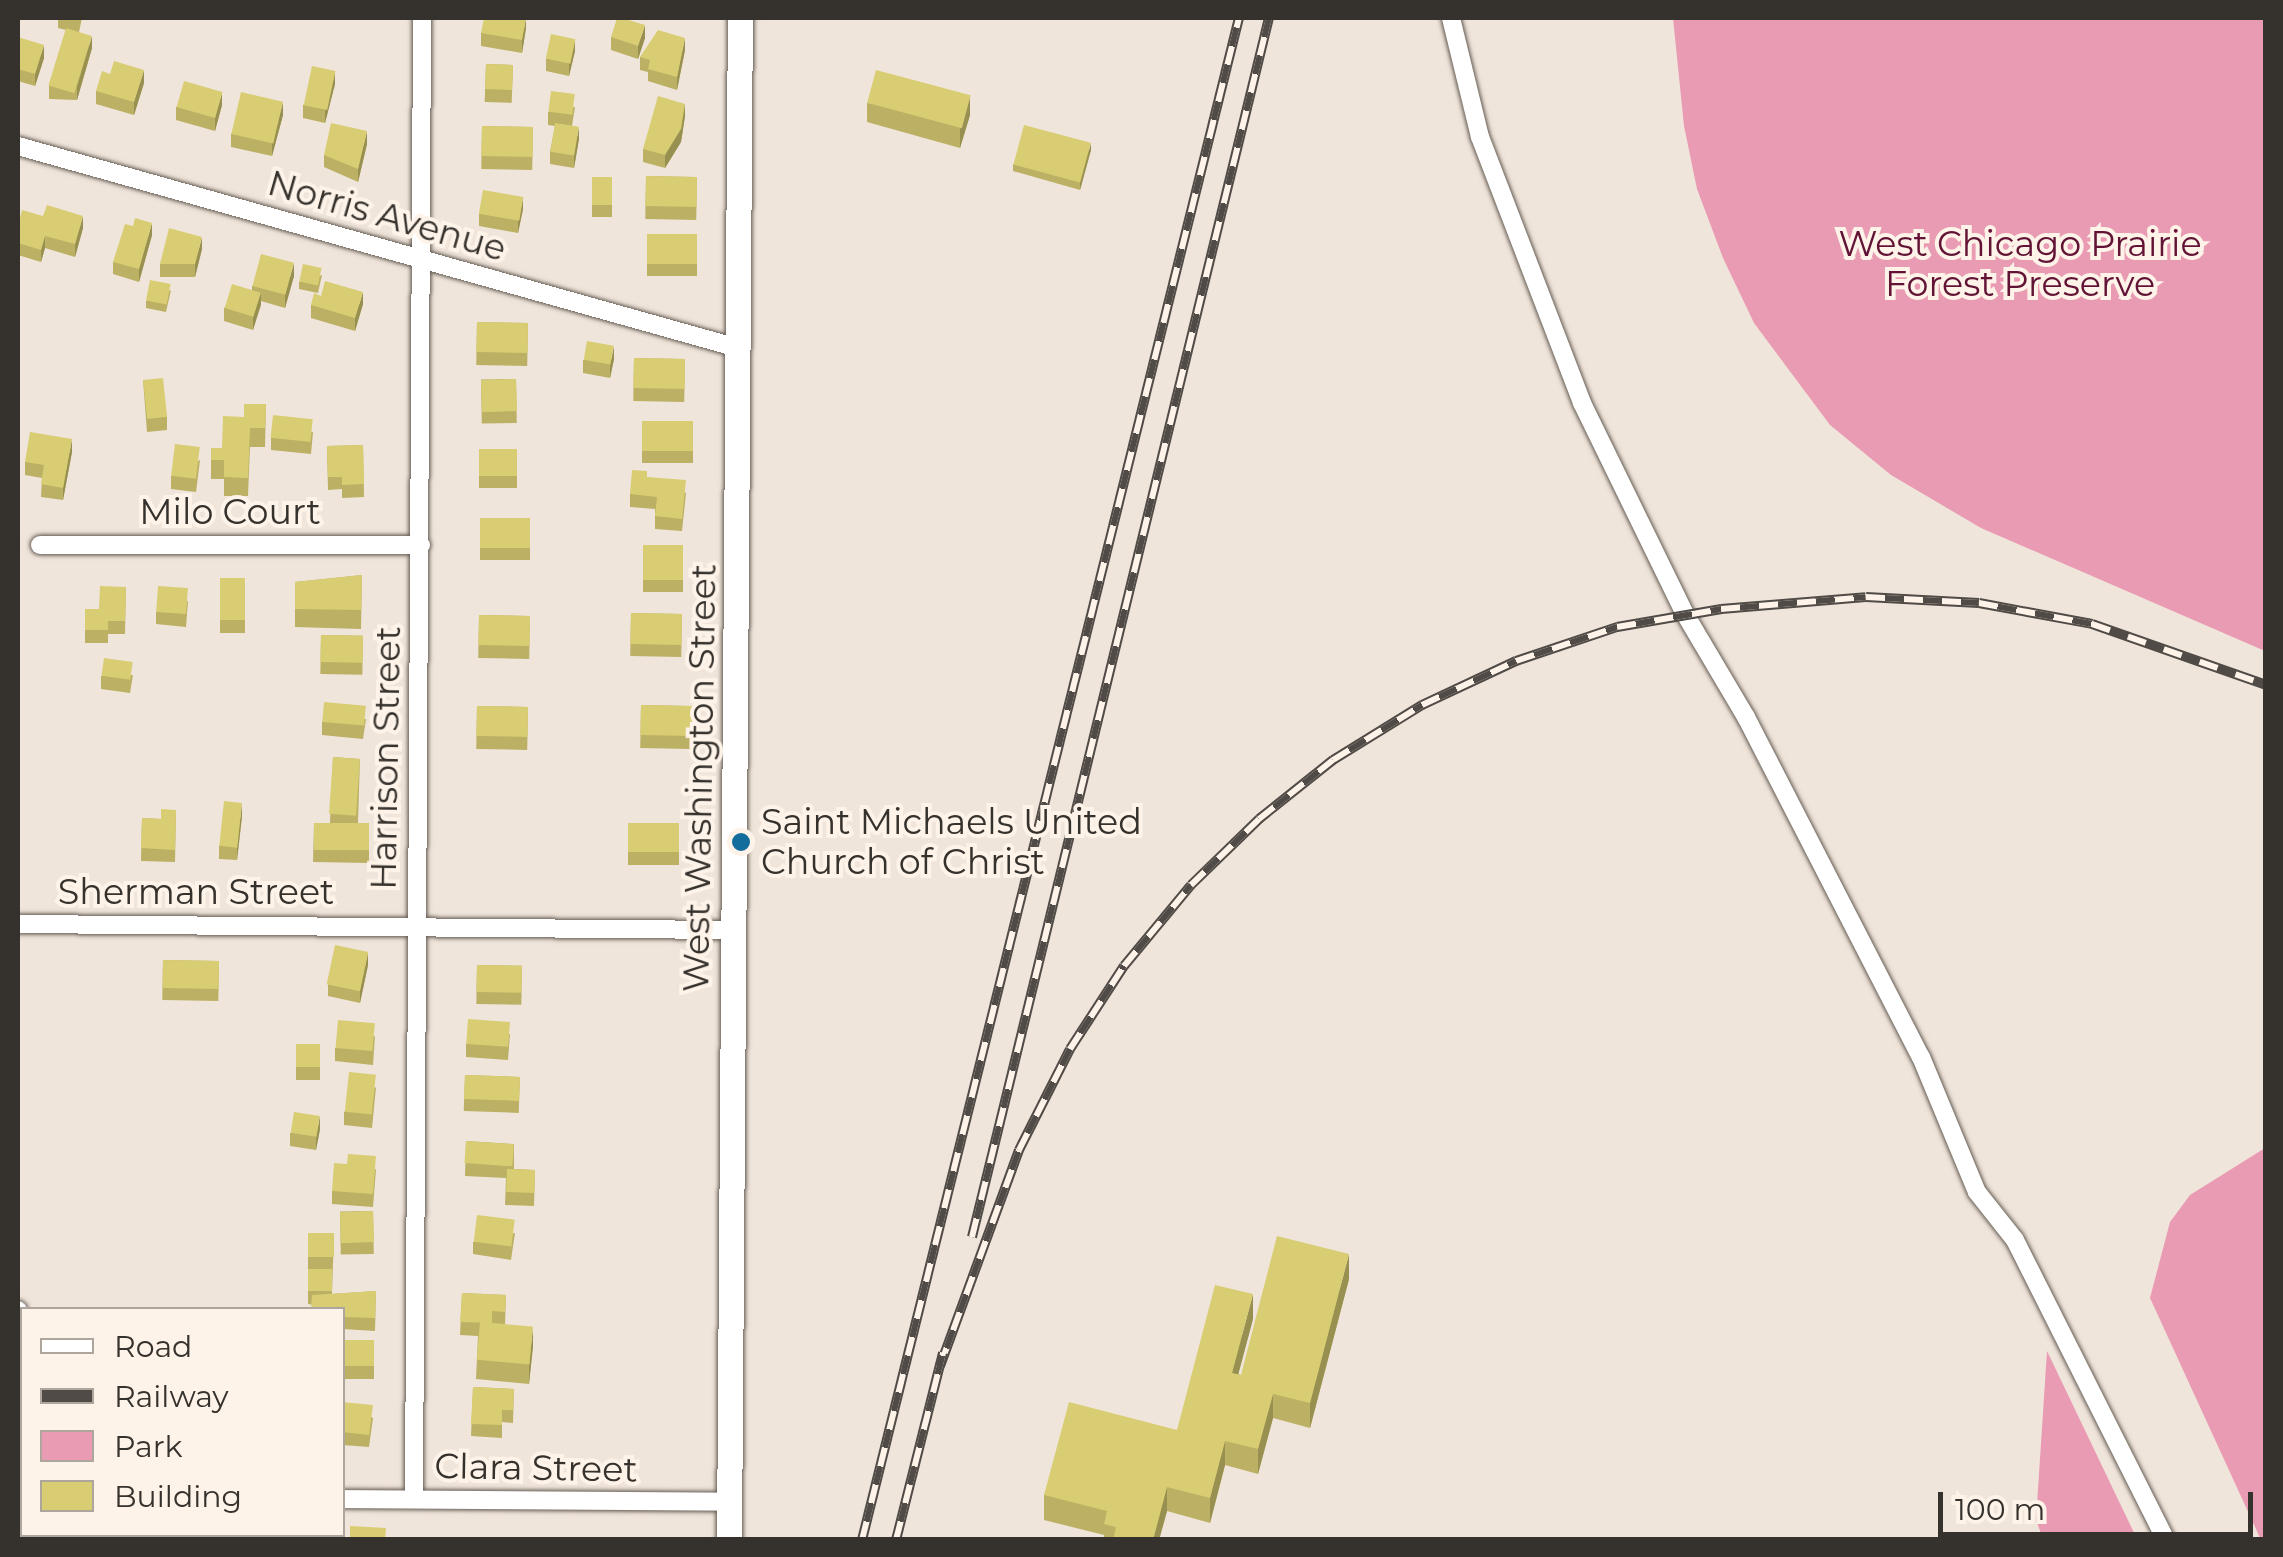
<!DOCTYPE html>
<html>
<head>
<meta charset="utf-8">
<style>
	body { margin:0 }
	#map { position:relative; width:2283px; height:1557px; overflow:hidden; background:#f0e5db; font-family:Montserrat,sans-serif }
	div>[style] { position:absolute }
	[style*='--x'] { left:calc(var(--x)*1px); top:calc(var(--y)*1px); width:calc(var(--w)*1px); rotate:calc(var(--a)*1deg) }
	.green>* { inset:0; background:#e99bb3 }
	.roads { filter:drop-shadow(0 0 2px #655c53) drop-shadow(0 0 2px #655c53) }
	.street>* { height:18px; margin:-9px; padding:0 9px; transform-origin:9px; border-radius:9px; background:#fff }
	.secondary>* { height:25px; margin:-12.5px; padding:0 12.5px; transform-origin:12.5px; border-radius:12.5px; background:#fff }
	.rail>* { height:10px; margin-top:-5px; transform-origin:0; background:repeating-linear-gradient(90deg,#fef3e8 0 19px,#504b46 0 38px); box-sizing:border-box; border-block:2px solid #504b46 }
	.wall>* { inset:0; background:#bbb063; transform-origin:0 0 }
	.shaded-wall>* { inset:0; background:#989050 }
	.building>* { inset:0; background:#d9cd73; transform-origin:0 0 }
	.dots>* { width:28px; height:28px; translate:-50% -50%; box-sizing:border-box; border:5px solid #fef3e8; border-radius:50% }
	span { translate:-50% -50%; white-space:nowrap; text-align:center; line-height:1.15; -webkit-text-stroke:8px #fef3e8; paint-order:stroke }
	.street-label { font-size:35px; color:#35312d }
	.park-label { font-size:35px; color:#621335 }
	.poi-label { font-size:35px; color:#35312d }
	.left { translate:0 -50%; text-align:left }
	.frame { position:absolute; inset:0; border:20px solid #35312d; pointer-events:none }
	.legend { position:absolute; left:20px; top:1307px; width:325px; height:230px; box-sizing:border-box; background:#fef3e8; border:2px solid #aea59d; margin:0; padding:12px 18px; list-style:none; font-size:30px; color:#35312d }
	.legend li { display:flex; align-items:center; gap:20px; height:50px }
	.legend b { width:50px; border:2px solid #aea59d }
	.scale { position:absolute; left:1938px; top:1492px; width:315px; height:45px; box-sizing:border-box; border:5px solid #35312d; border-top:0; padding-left:12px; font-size:30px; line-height:35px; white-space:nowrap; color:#35312d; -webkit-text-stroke:8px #fef3e8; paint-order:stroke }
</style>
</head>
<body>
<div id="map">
	<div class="green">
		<div style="clip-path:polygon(1673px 18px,2265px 18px,2265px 651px,1981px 528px,1891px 475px,1830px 425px,1754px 323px,1723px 258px,1697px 189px,1684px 126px)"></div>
		<div style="clip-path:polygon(2265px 1148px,2266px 1539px,2261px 1540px,2150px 1298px,2170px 1222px,2190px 1195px)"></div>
		<div style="clip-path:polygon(2047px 1351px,2137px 1539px,2043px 1539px,2036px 1520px)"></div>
	</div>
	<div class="roads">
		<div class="street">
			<div style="--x:1451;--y:18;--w:122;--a:76.3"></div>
			<div style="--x:1480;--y:137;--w:285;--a:69"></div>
			<div style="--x:1582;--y:403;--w:235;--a:64"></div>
			<div style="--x:1685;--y:614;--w:120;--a:59.4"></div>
			<div style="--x:1746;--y:717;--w:382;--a:62.8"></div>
			<div style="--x:1921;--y:1057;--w:146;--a:67.5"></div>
			<div style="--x:1977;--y:1192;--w:61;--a:51.6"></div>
			<div style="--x:2015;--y:1240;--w:336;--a:63.3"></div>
			<div style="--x:18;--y:146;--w:748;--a:15.67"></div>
			<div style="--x:40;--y:545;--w:381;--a:0"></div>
			<div style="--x:18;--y:924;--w:715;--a:0.48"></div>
			<div style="--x:18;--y:1310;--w:16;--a:75"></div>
			<div style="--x:342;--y:1499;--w:387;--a:0.4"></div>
			<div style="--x:414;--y:1499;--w:1481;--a:-89.69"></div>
			<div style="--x:89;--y:1534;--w:6;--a:81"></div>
		</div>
		<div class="secondary">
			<div style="--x:729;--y:1540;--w:1522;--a:-89.59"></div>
		</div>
	</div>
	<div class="rail">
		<div style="--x:972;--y:1237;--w:1255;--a:-76.31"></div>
		<div style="--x:940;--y:1366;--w:230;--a:-69.9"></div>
		<div style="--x:1019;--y:1150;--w:113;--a:-63.2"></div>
		<div style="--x:1070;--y:1049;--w:99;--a:-57"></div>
		<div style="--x:1124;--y:966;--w:105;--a:-50.4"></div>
		<div style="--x:1191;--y:885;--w:95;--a:-44.1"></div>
		<div style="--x:1259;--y:819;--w:95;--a:-38.6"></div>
		<div style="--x:1333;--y:760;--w:105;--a:-31.7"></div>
		<div style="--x:1422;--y:705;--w:104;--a:-25.1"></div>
		<div style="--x:1516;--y:661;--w:107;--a:-18.6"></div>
		<div style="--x:1617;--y:627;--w:106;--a:-9.8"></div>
		<div style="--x:1721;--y:609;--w:145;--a:-4.7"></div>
		<div style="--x:1866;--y:597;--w:113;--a:3"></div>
		<div style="--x:1979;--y:603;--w:115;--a:10.5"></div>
		<div style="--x:2092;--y:624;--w:184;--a:19.3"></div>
		<div style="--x:862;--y:1540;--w:1568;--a:-76.09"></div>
		<div style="--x:896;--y:1540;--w:193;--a:-75.9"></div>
	</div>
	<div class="wall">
		<div style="clip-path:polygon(58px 18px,82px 18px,79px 32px,92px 48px,77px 100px,49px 99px,49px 86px,66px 30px,58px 28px)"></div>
		<div style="clip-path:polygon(526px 28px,522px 53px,481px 46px,481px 33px)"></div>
		<div style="clip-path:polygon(18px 37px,44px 58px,35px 86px,18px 81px)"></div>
		<div style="clip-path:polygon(611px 37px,645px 38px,638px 59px,611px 50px)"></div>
		<div style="clip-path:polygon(685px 50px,677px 90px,648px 81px,648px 72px,640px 70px,640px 57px)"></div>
		<div style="clip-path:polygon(575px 51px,569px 76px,546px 71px,546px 59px)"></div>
		<div style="left:486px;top:64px;width:27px;height:38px;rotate:2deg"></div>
		<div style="clip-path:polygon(144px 83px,134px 115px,96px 104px,96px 91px)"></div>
		<div style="clip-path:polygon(335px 84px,325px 123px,303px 118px,303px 105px)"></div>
		<div style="clip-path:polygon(867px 103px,970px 115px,960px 148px,867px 122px)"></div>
		<div style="clip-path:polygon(222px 105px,215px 131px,176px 120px,176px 107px)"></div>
		<div style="clip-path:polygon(575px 107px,572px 126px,579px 139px,574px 168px,550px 164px,550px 152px,555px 126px,548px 125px,548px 112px)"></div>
		<div style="clip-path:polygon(283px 115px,272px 156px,231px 147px,231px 134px)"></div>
		<div style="clip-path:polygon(685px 116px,681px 142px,665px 168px,643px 162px,643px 149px)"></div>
		<div style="left:482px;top:126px;width:51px;height:43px;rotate:1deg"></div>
		<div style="clip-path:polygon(367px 144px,358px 182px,324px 167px,324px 155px)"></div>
		<div style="clip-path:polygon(1091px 150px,1080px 190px,1013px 171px,1013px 164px)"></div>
		<div style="left:646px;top:176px;width:51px;height:43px;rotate:1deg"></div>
		<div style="left:592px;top:177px;width:20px;height:40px"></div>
		<div style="clip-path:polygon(523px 209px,518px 233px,479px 226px,479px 214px)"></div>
		<div style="clip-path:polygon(18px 226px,83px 228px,75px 257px,45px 248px,41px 262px,18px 255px)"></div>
		<div style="left:647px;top:234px;width:50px;height:42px"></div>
		<div style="clip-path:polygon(152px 235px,139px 282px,113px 274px,113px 262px)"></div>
		<div style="clip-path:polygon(202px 249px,195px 277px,160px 277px,160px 264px)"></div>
		<div style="clip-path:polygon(322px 275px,318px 293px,299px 289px,299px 282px)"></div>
		<div style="clip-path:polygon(294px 276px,285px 308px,261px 301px,253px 330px,224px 321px,224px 308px,252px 290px,252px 286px)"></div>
		<div style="clip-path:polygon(171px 290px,166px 312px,146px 308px,146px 301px)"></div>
		<div style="clip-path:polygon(363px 304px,355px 331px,311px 318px,311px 305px)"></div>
		<div style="left:477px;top:322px;width:51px;height:43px;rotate:1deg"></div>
		<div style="left:634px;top:358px;width:51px;height:43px;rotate:1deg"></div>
		<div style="clip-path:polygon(614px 359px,610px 378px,583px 373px,583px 360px)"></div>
		<div style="left:516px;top:379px;width:44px;height:35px;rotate:89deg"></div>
		<div style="clip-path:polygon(143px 380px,167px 417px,167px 430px,147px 432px)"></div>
		<div style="clip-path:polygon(266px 404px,265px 447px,250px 447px,248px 496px,224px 496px,224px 479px,211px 479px,211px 448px,222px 448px,244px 417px)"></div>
		<div style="left:642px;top:421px;width:51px;height:42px"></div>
		<div style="clip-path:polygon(313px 432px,311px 454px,271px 450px,271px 438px)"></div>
		<div style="clip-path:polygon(363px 445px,364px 497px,342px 498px,342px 489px,328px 490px,327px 446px)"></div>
		<div style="left:479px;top:449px;width:38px;height:39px"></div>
		<div style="clip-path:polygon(72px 452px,63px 500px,41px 497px,42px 478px,25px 475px,25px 462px)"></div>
		<div style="clip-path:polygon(200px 460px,196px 492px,171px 489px,171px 476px)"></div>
		<div style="clip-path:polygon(647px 477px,686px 493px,682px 531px,655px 529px,655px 509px,630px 507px,630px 494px)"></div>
		<div style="left:480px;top:518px;width:50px;height:42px"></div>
		<div style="left:643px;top:545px;width:40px;height:47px"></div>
		<div style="clip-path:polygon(362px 575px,361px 629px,295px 627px,295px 582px)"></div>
		<div style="left:220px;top:578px;width:25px;height:55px"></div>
		<div style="clip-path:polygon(126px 587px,125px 634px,108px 634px,108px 643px,85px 643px,85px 609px,99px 609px)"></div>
		<div style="clip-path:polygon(188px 601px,186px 627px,156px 624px,156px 612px)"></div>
		<div style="left:631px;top:613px;width:51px;height:43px;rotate:1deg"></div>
		<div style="left:479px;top:615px;width:51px;height:43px;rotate:1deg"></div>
		<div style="left:321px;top:635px;width:42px;height:39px;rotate:1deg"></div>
		<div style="clip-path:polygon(133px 675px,130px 693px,101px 689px,101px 676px)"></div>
		<div style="left:641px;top:705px;width:51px;height:43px;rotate:1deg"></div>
		<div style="left:477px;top:706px;width:51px;height:43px;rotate:1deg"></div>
		<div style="clip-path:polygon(366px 719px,363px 739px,322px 735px,322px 722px)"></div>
		<div style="clip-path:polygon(333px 757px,360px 759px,358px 823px,369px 823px,369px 863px,313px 862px,314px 823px,330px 823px)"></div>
		<div style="clip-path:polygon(176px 810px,175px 862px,141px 861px,142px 818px,161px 819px)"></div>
		<div style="clip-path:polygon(242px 816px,237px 860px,219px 859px,219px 846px)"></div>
		<div style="left:628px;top:823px;width:51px;height:42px"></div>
		<div style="left:163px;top:960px;width:56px;height:40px;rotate:1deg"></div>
		<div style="clip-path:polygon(368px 965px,360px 1003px,328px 996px,328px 984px)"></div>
		<div style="left:477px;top:965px;width:45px;height:39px;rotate:1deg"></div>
		<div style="clip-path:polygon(510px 1034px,508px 1060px,466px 1057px,466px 1044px)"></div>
		<div style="clip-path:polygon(375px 1036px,373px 1065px,335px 1061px,335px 1048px)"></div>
		<div style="left:296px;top:1044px;width:24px;height:36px"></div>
		<div style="left:465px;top:1075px;width:55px;height:36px;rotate:2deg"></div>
		<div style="clip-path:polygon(376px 1087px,372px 1128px,344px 1125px,344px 1112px)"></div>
		<div style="clip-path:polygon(320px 1129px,316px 1150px,290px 1146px,290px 1133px)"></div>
		<div style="clip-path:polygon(466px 1141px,514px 1144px,514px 1169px,535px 1170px,534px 1206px,505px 1205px,506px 1178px,465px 1176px)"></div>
		<div style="clip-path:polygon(376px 1169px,373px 1207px,332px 1204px,332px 1191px)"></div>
		<div style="left:373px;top:1211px;width:43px;height:33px;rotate:89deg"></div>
		<div style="clip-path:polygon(308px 1233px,334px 1233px,332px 1294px,376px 1291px,375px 1331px,342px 1329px,342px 1310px,308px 1304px)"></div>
		<div style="clip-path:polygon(515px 1233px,511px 1260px,473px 1254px,473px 1242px)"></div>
		<div style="clip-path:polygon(1349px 1279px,1310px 1428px,1273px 1418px,1258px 1474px,1225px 1465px,1210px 1523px,1167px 1511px,1159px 1540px,1104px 1540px,1104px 1535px,1044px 1520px,1044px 1495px,1177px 1430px,1253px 1319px,1238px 1374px,1241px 1375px)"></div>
		<div style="clip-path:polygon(462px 1293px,506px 1295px,505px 1325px,533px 1346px,529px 1384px,476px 1379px,478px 1336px,460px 1335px)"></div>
		<div style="left:374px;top:1340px;width:39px;height:32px;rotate:90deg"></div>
		<div style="clip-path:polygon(473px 1387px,514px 1389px,513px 1423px,502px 1422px,502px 1438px,471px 1436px)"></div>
		<div style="clip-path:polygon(342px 1402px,373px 1418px,369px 1447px,342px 1445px)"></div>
	</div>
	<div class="shaded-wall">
		<div style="clip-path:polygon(526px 18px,526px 28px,522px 53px,522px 40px)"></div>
		<div style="clip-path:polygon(645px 25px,645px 38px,638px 59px,638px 46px)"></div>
		<div style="clip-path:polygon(92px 36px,92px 48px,77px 100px,77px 87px)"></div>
		<div style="clip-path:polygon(685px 38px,685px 50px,677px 90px,677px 77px)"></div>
		<div style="clip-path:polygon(575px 39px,575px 51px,569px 76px,569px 64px)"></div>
		<div style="clip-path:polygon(44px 45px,44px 58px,35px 86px,35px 74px)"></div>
		<div style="clip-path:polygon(144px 70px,144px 83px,134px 115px,134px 102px)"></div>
		<div style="clip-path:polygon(335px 71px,335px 84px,325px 123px,325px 110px)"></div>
		<div style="clip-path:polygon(222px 92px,222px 105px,215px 131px,215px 119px)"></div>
		<div style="clip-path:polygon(970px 96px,970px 115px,960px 148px,960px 129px)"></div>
		<div style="clip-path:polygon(283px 102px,283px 115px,272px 156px,272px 144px)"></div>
		<div style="clip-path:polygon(685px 104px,685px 116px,681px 142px,665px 168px,665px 155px)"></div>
		<div style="clip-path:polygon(579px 127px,579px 139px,574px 168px,574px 155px)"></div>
		<div style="clip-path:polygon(367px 131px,367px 144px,358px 182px,358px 169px)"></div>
		<div style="clip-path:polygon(1091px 143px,1091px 150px,1080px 190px,1080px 183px)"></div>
		<div style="clip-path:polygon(523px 197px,523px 209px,518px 233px,518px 221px)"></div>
		<div style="clip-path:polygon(83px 216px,83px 228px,75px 257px,75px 244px)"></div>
		<div style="clip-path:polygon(152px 223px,152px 235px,139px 282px,139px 269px)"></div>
		<div style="clip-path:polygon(45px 236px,45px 248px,41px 262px,41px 250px)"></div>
		<div style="clip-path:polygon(202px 237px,202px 249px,195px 277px,195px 264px)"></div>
		<div style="clip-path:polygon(294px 263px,294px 276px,285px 308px,285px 295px)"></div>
		<div style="clip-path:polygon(363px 292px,363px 304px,355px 331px,355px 318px)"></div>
		<div style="clip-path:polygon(261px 293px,261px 305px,253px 330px,253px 317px)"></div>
		<div style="clip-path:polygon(614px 346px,614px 359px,610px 378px,610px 366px)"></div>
		<div style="clip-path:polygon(72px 439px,72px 452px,63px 500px,63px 488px)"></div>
		<div style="clip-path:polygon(242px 803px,242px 816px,237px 860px,237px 848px)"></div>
		<div style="clip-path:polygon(368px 952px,368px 965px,360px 1003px,360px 990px)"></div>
		<div style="clip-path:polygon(320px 1116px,320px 1129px,316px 1150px,316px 1138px)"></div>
		<div style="clip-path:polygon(1349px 1254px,1349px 1279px,1310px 1428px,1310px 1403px)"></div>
		<div style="clip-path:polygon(1253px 1294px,1253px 1319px,1232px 1398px,1232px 1373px)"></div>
		<div style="clip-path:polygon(533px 1327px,533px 1346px,529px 1384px,529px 1365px)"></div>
		<div style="clip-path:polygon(1273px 1394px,1273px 1418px,1258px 1474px,1258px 1449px)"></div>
		<div style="clip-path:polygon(1225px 1441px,1225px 1465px,1210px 1523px,1210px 1498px)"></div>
		<div style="clip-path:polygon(1167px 1487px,1167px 1511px,1159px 1540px,1153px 1540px)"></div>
	</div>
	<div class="building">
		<div style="clip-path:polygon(484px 18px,526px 18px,522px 40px,481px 33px)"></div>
		<div style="clip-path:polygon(617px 18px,622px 18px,645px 25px,638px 46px,611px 37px)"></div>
		<div style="left:66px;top:28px;width:27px;height:60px;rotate:17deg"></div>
		<div style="clip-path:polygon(658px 30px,685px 38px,677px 77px,648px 69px,650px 60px,640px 57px)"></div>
		<div style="left:551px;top:34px;width:25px;height:25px;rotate:12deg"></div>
		<div style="clip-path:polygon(18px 37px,44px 45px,35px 74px,18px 69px)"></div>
		<div style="clip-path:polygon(114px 61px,144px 70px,134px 102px,96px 91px,102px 71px,110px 74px)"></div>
		<div style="left:486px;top:64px;width:27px;height:25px;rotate:2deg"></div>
		<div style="left:312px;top:66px;width:24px;height:40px;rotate:12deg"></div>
		<div style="left:876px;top:70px;width:98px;height:34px;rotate:15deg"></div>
		<div style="left:184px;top:81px;width:40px;height:27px;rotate:16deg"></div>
		<div style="left:551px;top:91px;width:24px;height:21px;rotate:7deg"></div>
		<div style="left:241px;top:92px;width:43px;height:43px;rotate:13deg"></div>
		<div style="clip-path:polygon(658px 96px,685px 104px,681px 129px,665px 155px,643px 149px)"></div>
		<div style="clip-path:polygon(331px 123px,367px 131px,358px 169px,324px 155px)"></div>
		<div style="left:555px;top:123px;width:24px;height:29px;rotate:9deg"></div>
		<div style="left:1024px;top:125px;width:69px;height:41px;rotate:15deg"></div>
		<div style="left:482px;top:126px;width:51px;height:30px;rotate:1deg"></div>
		<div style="left:646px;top:176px;width:51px;height:30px;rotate:1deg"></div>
		<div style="left:592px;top:177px;width:20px;height:28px"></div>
		<div style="left:483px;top:190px;width:41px;height:24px;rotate:10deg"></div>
		<div style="clip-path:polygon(47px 205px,83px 216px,75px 244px,45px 236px,41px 250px,18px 243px,18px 226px,22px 210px,43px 216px)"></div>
		<div style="clip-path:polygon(135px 218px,152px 223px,139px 269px,113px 262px,125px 224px,133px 226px)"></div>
		<div style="clip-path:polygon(169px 228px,202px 237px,195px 264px,160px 264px)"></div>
		<div style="left:647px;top:234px;width:50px;height:30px"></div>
		<div style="left:261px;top:254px;width:34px;height:33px;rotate:15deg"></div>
		<div style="left:303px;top:264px;width:19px;height:18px;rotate:12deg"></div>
		<div style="left:150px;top:280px;width:21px;height:21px;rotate:11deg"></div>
		<div style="clip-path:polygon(325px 281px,363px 292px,355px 318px,311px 305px,314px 293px,321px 296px)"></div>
		<div style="left:232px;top:284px;width:30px;height:25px;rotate:17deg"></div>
		<div style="left:477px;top:322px;width:51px;height:30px;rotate:1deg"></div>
		<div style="left:587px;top:341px;width:27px;height:19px;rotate:10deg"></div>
		<div style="left:634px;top:358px;width:51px;height:30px;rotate:1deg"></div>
		<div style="left:163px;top:378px;width:39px;height:20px;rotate:84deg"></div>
		<div style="left:516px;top:379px;width:32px;height:35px;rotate:88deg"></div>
		<div style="clip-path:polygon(244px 404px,266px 404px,265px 428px,250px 428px,248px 478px,224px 477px,224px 460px,211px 460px,211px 448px,222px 448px,223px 416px,244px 417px)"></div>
		<div style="left:273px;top:415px;width:40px;height:23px;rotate:6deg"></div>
		<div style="left:642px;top:421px;width:51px;height:30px"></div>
		<div style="clip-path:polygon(30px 432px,72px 439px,63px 488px,41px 484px,44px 465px,25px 462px)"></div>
		<div style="left:175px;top:444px;width:25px;height:32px;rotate:7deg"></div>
		<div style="clip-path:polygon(363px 445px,364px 484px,342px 485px,342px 477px,328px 477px,327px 446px)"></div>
		<div style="left:479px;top:449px;width:38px;height:27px"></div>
		<div style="clip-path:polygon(632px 470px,647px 471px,647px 477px,686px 480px,682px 519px,655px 516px,657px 497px,630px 494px)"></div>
		<div style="left:480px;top:518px;width:50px;height:30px"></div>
		<div style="left:643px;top:545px;width:40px;height:35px"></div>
		<div style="clip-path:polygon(362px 575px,361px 610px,295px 609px,295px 582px)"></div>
		<div style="left:220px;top:578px;width:25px;height:42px"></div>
		<div style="clip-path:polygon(100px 586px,126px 587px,125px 621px,108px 621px,108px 630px,85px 630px,85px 609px,99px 609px)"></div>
		<div style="left:158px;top:586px;width:30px;height:26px;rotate:4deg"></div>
		<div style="left:631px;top:613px;width:51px;height:31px;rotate:1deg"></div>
		<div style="left:479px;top:615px;width:51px;height:30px;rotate:1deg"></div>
		<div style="left:321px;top:635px;width:42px;height:27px;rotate:1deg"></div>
		<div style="left:104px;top:658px;width:29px;height:18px;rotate:8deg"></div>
		<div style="left:324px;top:702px;width:42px;height:20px;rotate:5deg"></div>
		<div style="left:641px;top:705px;width:51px;height:30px;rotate:1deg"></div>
		<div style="left:477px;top:706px;width:51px;height:30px;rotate:1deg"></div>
		<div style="left:333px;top:757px;width:27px;height:57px;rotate:4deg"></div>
		<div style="left:224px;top:801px;width:18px;height:45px;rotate:6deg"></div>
		<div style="clip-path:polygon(161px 809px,176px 810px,175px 850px,141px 848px,142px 818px,161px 819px)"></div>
		<div style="left:314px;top:823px;width:55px;height:27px"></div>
		<div style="left:628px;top:823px;width:51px;height:29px"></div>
		<div style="left:335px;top:945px;width:34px;height:40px;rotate:12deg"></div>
		<div style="left:163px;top:960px;width:56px;height:28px;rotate:1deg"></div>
		<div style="left:477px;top:965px;width:45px;height:27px;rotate:1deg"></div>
		<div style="left:468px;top:1019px;width:42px;height:25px;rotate:4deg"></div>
		<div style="left:338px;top:1020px;width:37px;height:28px;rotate:5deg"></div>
		<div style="left:296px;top:1044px;width:24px;height:23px"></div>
		<div style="left:349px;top:1072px;width:27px;height:40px;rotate:6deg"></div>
		<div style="left:465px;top:1075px;width:55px;height:24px;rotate:2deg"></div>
		<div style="left:294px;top:1112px;width:26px;height:21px;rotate:9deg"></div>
		<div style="left:466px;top:1141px;width:48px;height:22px;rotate:4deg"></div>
		<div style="clip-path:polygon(348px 1154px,376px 1156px,373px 1194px,332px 1191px,334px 1163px,347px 1164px)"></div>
		<div style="left:507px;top:1169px;width:28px;height:23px;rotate:2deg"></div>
		<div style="left:373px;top:1211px;width:31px;height:33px;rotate:88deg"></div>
		<div style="left:477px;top:1215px;width:38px;height:27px;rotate:7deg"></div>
		<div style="left:308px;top:1233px;width:26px;height:24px"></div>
		<div style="clip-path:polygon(1277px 1236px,1349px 1254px,1310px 1403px,1273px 1394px,1258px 1449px,1225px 1441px,1210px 1498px,1167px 1487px,1153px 1540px,1113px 1540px,1116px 1527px,1104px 1524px,1107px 1511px,1044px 1495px,1069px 1402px,1177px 1430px,1215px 1285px,1253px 1294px,1232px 1373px,1241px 1375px)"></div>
		<div style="left:308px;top:1269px;width:24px;height:22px"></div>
		<div style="clip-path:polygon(376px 1291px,375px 1318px,342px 1317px,342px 1310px,311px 1310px,312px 1295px)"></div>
		<div style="clip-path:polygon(462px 1293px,506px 1295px,505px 1312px,492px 1311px,492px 1323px,460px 1322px)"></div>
		<div style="left:480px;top:1322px;width:53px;height:38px;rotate:5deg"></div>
		<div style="left:374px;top:1340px;width:26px;height:32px;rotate:90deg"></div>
		<div style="clip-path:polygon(473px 1387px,514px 1389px,513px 1410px,502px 1410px,502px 1425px,471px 1424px)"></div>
		<div style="clip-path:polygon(342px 1402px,373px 1405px,369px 1435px,342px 1432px)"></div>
		<div style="clip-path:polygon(350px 1526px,386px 1528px,385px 1540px,350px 1540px)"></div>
	</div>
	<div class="dots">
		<div style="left:741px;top:842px;background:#126d9c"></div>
	</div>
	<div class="street-label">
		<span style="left:387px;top:216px;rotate:16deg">Norris Avenue</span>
		<span style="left:230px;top:512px">Milo Court</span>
		<span style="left:386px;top:758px;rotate:-89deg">Harrison Street</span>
		<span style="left:700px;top:778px;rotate:-89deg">West Washington Street</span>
		<span style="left:196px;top:892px">Sherman Street</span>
		<span style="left:536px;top:1468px;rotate:1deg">Clara Street</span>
	</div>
	<div class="park-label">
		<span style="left:2020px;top:264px">West Chicago Prairie<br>Forest Preserve</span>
	</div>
	<div class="poi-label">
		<span class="left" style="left:761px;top:842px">Saint Michaels United<br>Church of Christ</span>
	</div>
	<div class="frame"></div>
	<ul class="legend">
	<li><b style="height:12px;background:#fff"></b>Road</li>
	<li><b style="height:12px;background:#504b46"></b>Railway</li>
	<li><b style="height:28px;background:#e99bb3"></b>Park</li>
	<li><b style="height:28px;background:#d9cd73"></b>Building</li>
	</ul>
	<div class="scale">100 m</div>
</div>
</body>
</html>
